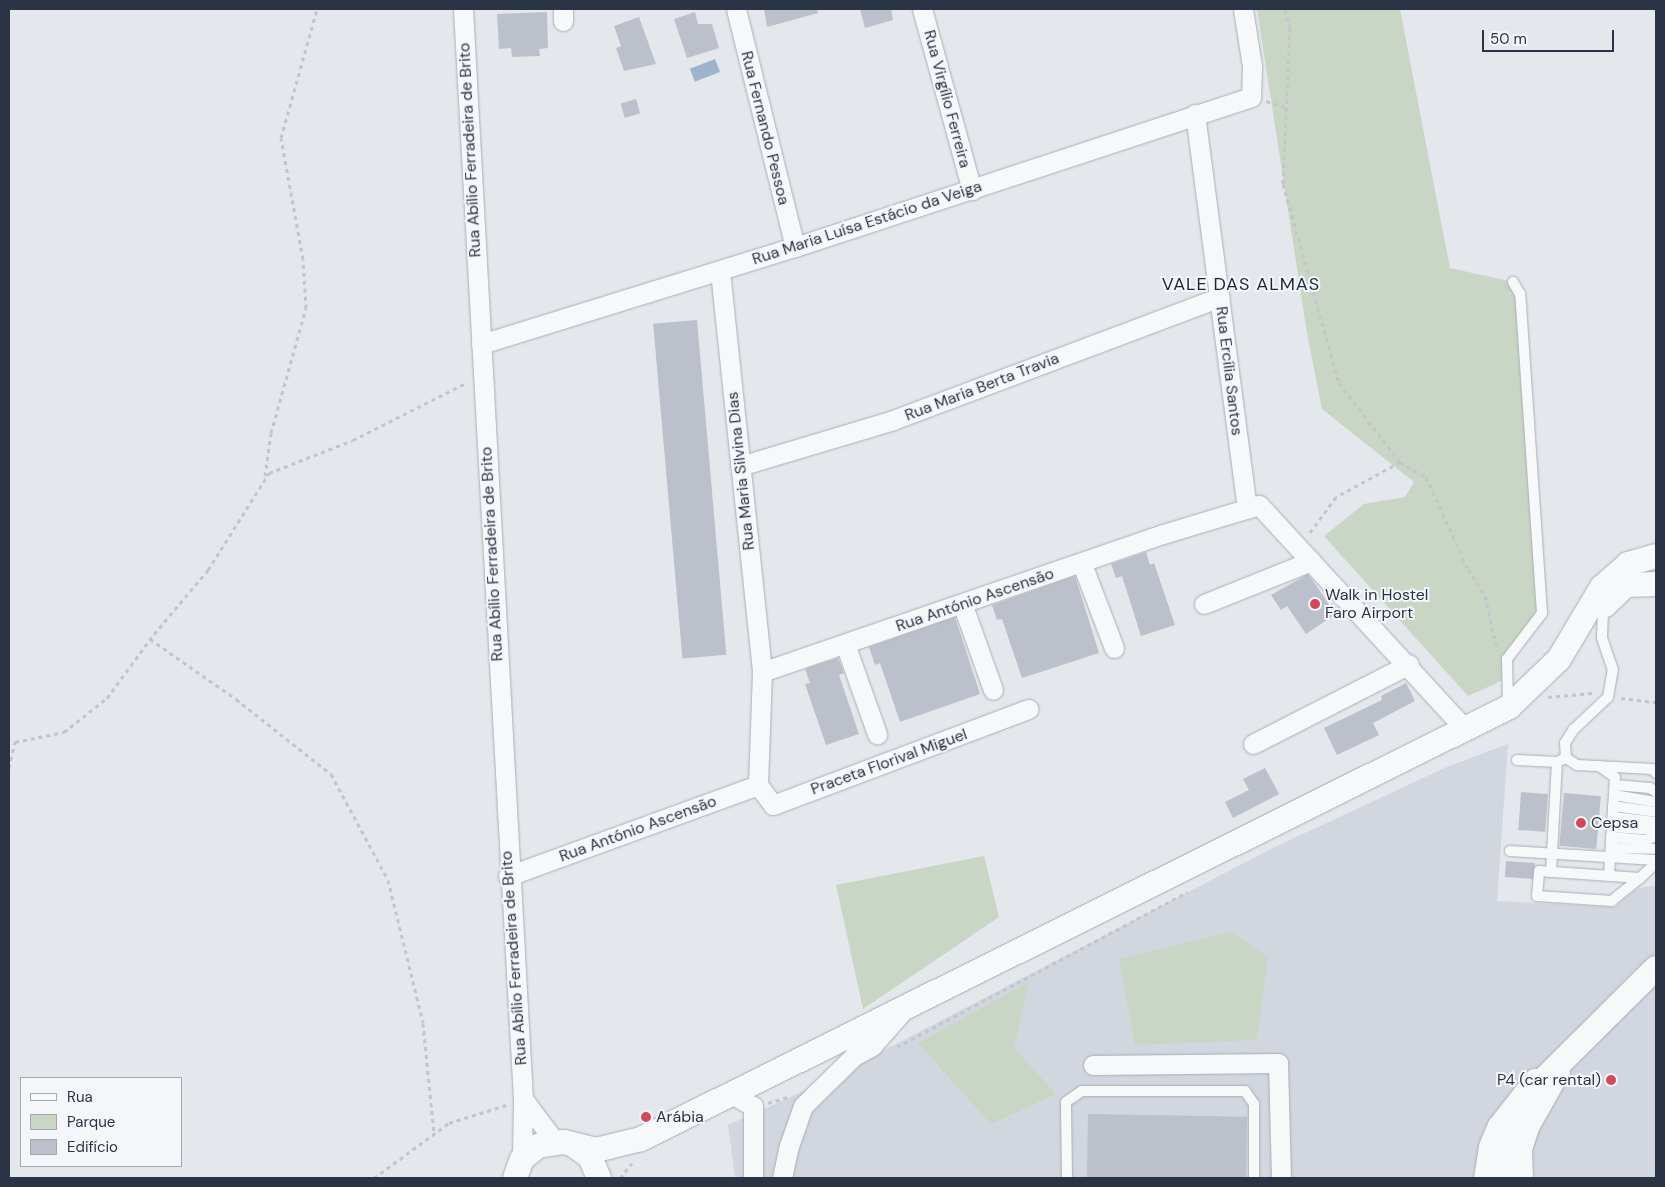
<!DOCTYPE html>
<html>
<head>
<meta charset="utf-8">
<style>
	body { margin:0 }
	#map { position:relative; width:1665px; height:1187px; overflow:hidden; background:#e4e7ec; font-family:"DM Sans",sans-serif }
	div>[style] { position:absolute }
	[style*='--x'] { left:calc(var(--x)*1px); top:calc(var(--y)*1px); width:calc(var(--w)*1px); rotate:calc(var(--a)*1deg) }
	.built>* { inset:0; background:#d2d6de }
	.green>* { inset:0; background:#c9d6c5 }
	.water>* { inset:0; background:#9fb4cc; transform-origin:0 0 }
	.building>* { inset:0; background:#bbc0ca; transform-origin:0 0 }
	.path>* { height:3px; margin-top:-1.5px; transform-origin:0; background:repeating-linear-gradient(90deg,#c2c5cb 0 4px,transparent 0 8px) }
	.roads { filter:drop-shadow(0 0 1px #a9aeb7) drop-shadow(0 0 1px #a9aeb7) }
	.service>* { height:10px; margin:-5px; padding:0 5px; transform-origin:5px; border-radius:5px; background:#f7f8fa }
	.minor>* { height:19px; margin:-9.5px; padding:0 9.5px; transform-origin:9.5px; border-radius:9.5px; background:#f7f8fa }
	.tertiary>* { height:24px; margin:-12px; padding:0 12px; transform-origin:12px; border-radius:12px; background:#f7f8fa }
	.dots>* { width:14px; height:14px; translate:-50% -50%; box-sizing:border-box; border:2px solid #f4f6f9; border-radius:50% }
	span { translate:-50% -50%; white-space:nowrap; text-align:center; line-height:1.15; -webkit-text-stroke:4px #f4f6f9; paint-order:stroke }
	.street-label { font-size:16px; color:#2b3445 }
	.poi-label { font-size:16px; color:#2b3445 }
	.left { translate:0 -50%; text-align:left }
	.right { translate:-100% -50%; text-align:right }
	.neighbourhood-label { font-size:18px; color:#1d2536; letter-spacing:1px }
	.frame { position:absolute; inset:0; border:10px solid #2b3445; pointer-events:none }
	.legend { position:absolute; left:20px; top:1077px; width:162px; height:90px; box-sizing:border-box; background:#f4f6f9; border:1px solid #a4a8b1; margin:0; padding:6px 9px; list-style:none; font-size:15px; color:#2b3445 }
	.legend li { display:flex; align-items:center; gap:10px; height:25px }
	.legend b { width:25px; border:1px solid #a4a8b1 }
	.scale { position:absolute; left:1482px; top:30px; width:132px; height:22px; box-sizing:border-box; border:2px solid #2b3445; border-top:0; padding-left:6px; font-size:15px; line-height:18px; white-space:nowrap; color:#2b3445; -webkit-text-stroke:4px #f4f6f9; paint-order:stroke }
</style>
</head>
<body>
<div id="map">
	<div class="built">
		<div style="clip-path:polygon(1508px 744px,1497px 901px,1615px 907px,1636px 889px,1656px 885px,1656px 1178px,735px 1178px,728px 1125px,819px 1084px,1275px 847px,1449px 766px)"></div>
	</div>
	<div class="green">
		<div style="clip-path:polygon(1257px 9px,1400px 9px,1450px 268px,1513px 282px,1520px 294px,1542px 613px,1507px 659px,1508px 678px,1468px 696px,1324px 536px,1364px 504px,1405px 497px,1414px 482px,1322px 409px,1307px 333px)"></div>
		<div style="clip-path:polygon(984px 856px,999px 917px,863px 1009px,836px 885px)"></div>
		<div style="clip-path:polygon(1231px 932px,1268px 957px,1257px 1040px,1135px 1045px,1119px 959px)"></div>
		<div style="clip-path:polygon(1029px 982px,1014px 1048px,1056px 1094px,991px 1124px,918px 1043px)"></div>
	</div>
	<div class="water">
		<div style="left:715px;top:59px;width:14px;height:27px;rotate:69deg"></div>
	</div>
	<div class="building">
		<div style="clip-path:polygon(764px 9px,817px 9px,818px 13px,767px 27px)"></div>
		<div style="clip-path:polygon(860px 9px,891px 9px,893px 20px,865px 28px)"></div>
		<div style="clip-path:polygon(547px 12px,548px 48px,539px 49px,540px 56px,512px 57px,511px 48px,499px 49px,497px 14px)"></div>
		<div style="clip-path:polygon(695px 12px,698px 24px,712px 24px,719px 48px,687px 58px,674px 19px)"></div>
		<div style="clip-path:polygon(639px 17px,656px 64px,624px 71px,616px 48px,621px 46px,614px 26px)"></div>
		<div style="left:636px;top:99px;width:15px;height:16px;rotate:74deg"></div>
		<div style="left:697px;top:320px;width:336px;height:44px;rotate:85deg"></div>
		<div style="clip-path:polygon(1146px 552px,1150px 565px,1154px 563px,1175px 625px,1141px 636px,1122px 576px,1116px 578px,1111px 564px)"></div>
		<div style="clip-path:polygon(1308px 574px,1336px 614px,1306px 634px,1287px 606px,1281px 610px,1271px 595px)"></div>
		<div style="clip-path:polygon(1075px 576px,1099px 653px,1022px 678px,1002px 619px,997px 620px,992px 605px)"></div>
		<div style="clip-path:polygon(955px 617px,980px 694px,900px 722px,880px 663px,875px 665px,869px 647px)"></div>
		<div style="clip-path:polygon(838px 658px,844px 673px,839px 675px,859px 734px,826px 745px,805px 684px,810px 683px,805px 669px)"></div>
		<div style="clip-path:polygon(1406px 683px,1415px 701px,1373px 723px,1379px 735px,1337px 755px,1324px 728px,1382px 700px,1381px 696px)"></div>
		<div style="clip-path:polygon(1265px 768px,1279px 794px,1233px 818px,1225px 802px,1249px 790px,1243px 779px)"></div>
		<div style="left:1521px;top:792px;width:27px;height:38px;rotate:4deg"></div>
		<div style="left:1564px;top:793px;width:37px;height:53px;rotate:5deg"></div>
		<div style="left:1506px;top:861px;width:29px;height:16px;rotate:4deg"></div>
		<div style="left:1088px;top:1114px;width:159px;height:64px;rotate:1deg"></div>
	</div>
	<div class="path">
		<div style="--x:1285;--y:9;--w:20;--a:75"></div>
		<div style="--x:1290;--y:28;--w:156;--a:92.6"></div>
		<div style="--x:1283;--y:184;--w:207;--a:74.3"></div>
		<div style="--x:1339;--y:383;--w:100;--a:52.3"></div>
		<div style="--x:1400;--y:462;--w:73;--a:151.3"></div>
		<div style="--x:1336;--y:497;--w:46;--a:126.1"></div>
		<div style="--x:1266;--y:101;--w:21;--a:17"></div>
		<div style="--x:1400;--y:462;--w:30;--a:30"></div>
		<div style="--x:1426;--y:477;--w:101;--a:65.5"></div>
		<div style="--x:1468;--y:569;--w:32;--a:58"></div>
		<div style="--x:1485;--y:596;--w:54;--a:77.2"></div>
		<div style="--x:265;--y:476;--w:43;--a:-82.1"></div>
		<div style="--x:271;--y:433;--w:130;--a:-74.4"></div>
		<div style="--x:306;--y:308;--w:49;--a:-93.5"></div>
		<div style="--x:303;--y:259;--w:123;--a:-100.3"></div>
		<div style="--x:281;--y:138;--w:134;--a:-74.4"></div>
		<div style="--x:150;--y:639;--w:105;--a:34.9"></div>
		<div style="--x:236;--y:699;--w:121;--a:38.3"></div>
		<div style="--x:331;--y:774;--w:120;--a:61.7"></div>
		<div style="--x:388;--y:880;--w:147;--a:76.2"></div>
		<div style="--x:423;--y:1023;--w:112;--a:84.3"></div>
		<div style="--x:1548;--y:697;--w:45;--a:-5.1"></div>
		<div style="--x:1621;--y:698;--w:35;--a:7"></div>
		<div style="--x:9;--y:768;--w:27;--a:-77"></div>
		<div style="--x:15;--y:742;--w:50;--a:-11.5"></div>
		<div style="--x:64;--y:732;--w:55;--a:-38.3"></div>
		<div style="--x:107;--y:698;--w:79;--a:-53.7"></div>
		<div style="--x:154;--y:634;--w:84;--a:-49.8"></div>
		<div style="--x:208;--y:570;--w:115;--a:-57.8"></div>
		<div style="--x:269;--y:473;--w:90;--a:-21.4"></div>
		<div style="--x:353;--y:440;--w:127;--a:-26.8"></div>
		<div style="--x:897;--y:1047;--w:329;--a:-28.1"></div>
		<div style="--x:768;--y:1103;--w:21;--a:-17"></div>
		<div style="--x:374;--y:1178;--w:93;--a:-36.3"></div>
		<div style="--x:449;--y:1123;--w:60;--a:-17.5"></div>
		<div style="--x:620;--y:1178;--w:19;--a:-51"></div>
	</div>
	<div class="roads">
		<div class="service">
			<div style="--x:1508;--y:703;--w:44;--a:-91.3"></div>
			<div style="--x:1507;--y:659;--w:58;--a:-52.7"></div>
			<div style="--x:1542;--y:613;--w:320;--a:-93.9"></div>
			<div style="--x:1520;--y:294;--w:14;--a:-120"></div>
			<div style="--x:1566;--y:758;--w:15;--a:-94"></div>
			<div style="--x:1565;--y:743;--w:15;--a:-58"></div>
			<div style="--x:1573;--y:730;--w:48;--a:-43.3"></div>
			<div style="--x:1608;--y:697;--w:27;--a:-80"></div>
			<div style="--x:1613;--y:670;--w:34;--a:-109"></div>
			<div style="--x:1602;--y:638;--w:32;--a:-88"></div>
			<div style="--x:1517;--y:760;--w:40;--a:2.9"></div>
			<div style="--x:1557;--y:762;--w:10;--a:-24"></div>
			<div style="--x:1566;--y:758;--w:13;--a:32"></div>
			<div style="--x:1577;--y:765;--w:75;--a:3.1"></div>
			<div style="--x:1652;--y:769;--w:6;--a:45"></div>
			<div style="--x:1599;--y:766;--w:19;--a:35"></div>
			<div style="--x:1615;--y:777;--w:99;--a:93.5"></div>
			<div style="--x:1615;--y:785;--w:35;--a:5"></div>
			<div style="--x:1650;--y:788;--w:7;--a:34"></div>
			<div style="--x:1614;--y:795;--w:43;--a:9.5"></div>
			<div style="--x:1613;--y:806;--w:43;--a:7.9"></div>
			<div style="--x:1613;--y:817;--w:43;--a:6.6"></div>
			<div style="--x:1612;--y:827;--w:44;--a:3.9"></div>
			<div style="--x:1611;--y:837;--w:35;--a:5"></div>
			<div style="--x:1646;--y:840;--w:11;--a:-22"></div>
			<div style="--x:1611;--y:844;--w:7;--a:34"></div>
			<div style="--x:1617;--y:848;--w:39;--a:1"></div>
			<div style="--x:1510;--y:851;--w:146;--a:3.5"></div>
			<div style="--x:1551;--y:872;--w:110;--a:-86.9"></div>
			<div style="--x:1640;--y:878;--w:36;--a:141"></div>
			<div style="--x:1612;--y:901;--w:75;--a:-176.2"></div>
			<div style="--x:1537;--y:896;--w:25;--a:-85"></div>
			<div style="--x:1539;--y:871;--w:101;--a:4"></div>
			<div style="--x:1640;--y:878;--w:22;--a:-43"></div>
			<div style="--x:1067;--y:1178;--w:76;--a:-90.8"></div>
			<div style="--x:1066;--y:1102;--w:19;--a:-35"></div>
			<div style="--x:1082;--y:1091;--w:163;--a:0"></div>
			<div style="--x:1245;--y:1091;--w:16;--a:55"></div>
			<div style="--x:1254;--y:1104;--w:74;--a:90"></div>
		</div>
		<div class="minor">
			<div style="--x:463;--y:9;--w:1092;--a:86.85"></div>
			<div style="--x:523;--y:1099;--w:60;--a:91"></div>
			<div style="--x:736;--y:9;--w:245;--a:76.1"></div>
			<div style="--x:922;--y:9;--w:188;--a:74.6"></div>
			<div style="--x:563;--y:21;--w:12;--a:-90"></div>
			<div style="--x:1195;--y:114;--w:398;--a:82.5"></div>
			<div style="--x:720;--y:271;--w:403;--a:84"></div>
			<div style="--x:481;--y:344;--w:329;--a:-17.2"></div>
			<div style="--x:795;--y:247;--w:480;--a:-18.2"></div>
			<div style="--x:1251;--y:97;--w:31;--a:-88"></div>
			<div style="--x:1252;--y:66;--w:58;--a:-99"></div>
			<div style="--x:740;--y:466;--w:160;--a:-16.7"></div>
			<div style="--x:893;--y:420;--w:349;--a:-20.6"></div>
			<div style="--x:1082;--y:564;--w:90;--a:69.1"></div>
			<div style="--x:1204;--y:604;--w:115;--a:-21.9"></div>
			<div style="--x:963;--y:606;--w:89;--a:70.3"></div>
			<div style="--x:845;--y:644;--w:96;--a:70.4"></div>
			<div style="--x:1253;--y:744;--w:175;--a:-27.1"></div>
			<div style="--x:758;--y:785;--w:25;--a:53"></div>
			<div style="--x:773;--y:805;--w:273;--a:-20.6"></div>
			<div style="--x:508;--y:876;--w:266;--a:-20"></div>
			<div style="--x:758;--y:785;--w:113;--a:-88"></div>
			<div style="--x:762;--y:672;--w:424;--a:-19"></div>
			<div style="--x:1163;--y:534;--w:100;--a:-16.8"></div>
			<div style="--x:1259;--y:505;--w:304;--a:47.4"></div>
			<div style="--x:1093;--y:1065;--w:185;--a:-0.6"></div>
			<div style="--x:1278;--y:1063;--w:115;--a:88.5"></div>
			<div style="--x:731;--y:1094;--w:25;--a:29"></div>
			<div style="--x:753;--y:1106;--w:72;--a:90"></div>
			<div style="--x:523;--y:1099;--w:54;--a:53.3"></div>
			<div style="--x:782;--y:1178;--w:33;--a:-78"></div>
			<div style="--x:789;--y:1146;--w:42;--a:-70.7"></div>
			<div style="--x:803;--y:1106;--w:71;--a:-44.4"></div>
			<div style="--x:854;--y:1056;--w:21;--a:-29"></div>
			<div style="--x:872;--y:1046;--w:47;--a:-48.5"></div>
			<div style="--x:1483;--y:1178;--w:32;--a:-81"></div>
			<div style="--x:1488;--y:1146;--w:23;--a:-67"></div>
			<div style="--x:1497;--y:1125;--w:60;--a:-51.8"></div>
			<div style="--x:1523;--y:1178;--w:29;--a:-92"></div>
			<div style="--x:1522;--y:1149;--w:23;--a:-72"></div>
			<div style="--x:1529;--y:1127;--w:63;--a:-60.6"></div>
		</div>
		<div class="tertiary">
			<div style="--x:1605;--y:605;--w:29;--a:-44"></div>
			<div style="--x:1626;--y:585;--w:30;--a:-2"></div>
			<div style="--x:573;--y:1145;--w:21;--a:35"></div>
			<div style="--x:590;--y:1157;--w:23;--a:67"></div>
			<div style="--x:515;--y:1178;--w:20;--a:-70"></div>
			<div style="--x:522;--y:1159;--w:21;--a:-39"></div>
			<div style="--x:538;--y:1146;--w:26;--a:-9"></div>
			<div style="--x:564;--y:1142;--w:33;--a:14"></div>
			<div style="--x:596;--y:1150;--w:46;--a:-13.7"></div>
			<div style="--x:641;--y:1139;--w:970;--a:-26.46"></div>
			<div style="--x:1509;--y:707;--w:69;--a:-43.8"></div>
			<div style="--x:1559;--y:659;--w:84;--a:-59.2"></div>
			<div style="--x:1602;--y:587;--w:35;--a:-41"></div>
			<div style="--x:1628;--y:564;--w:29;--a:-16"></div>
			<div style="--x:1504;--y:1178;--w:50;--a:-80.7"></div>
			<div style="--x:1512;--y:1129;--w:47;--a:-60.7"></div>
			<div style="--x:1535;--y:1088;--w:170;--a:-44.8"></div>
		</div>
	</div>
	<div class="dots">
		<div style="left:1315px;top:604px;background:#d1495b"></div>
		<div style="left:1581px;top:823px;background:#d1495b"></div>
		<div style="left:1611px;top:1080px;background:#d1495b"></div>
		<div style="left:646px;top:1117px;background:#d1495b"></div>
	</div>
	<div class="street-label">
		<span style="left:947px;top:99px;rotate:75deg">Rua Virgílio Ferreira</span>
		<span style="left:765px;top:128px;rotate:76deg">Rua Fernando Pessoa</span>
		<span style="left:470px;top:150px;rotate:-93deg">Rua Abílio Ferradeira de Brito</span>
		<span style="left:867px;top:223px;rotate:-18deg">Rua Maria Luísa Estácio da Veiga</span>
		<span style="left:1229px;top:371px;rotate:83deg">Rua Ercília Santos</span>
		<span style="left:982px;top:387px;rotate:-21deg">Rua Maria Berta Travia</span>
		<span style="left:741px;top:471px;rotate:-96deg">Rua Maria Silvina Dias</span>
		<span style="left:492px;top:554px;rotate:-93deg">Rua Abílio Ferradeira de Brito</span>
		<span style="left:975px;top:600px;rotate:-19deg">Rua António Ascensão</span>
		<span style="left:889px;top:762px;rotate:-20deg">Praceta Florival Miguel</span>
		<span style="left:638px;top:829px;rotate:-20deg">Rua António Ascensão</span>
		<span style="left:514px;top:958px;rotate:-94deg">Rua Abílio Ferradeira de Brito</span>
	</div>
	<div class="poi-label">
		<span class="left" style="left:1325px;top:604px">Walk in Hostel<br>Faro Airport</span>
		<span class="left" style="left:1591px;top:823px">Cepsa</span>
		<span class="right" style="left:1601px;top:1080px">P4 (car rental)</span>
		<span class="left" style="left:656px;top:1117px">Arábia</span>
	</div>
	<div class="neighbourhood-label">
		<span style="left:1241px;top:284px">VALE DAS ALMAS</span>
	</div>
	<div class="frame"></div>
	<ul class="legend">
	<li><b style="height:6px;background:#f7f8fa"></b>Rua</li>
	<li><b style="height:14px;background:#c9d6c5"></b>Parque</li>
	<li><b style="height:14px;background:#bbc0ca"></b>Edifício</li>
	</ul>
	<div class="scale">50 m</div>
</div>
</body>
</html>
